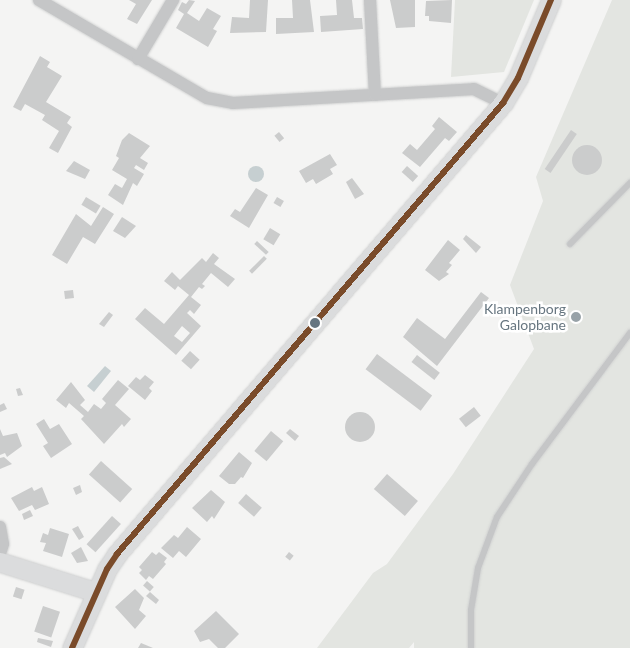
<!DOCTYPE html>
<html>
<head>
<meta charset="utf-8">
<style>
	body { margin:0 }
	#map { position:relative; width:630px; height:648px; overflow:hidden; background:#f4f4f3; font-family:Lato,sans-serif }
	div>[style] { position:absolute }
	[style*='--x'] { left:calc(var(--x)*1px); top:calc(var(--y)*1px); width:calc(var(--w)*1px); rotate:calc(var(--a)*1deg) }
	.green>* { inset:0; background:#e3e5e1 }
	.water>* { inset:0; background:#c6cfd1 }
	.round { border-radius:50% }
	.building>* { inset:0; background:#cbcccc; transform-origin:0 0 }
	.roads { filter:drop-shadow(0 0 1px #cfd0d0) drop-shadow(0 0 1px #cfd0d0) }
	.lane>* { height:6px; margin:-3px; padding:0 3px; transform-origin:3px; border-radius:3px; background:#c5c6c7 }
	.street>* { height:12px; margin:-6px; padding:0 6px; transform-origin:6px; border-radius:6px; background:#c5c6c7 }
	.secondary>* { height:19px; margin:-9.5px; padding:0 9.5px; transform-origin:9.5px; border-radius:9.5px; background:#dbdcdd }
	.bus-1>* { height:6px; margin:-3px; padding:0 3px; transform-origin:3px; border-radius:3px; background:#7a4b2a }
	.dots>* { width:14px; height:14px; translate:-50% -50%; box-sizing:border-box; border:2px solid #fff; border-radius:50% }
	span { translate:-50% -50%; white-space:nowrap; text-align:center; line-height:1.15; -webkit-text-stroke:5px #fff; paint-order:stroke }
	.poi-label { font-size:14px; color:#677680 }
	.right { translate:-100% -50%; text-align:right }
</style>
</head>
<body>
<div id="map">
	<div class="green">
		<div style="clip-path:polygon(455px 0,534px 0,504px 72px,451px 77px)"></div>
		<div style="clip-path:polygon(612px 0,630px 0,630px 648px,414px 648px,414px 642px,409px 648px,317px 648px,373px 573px,387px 564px,453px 474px,534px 349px,510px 285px,543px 201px,536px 177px)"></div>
	</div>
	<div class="water">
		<div class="round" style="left:248px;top:166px;width:16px;height:16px"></div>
		<div style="clip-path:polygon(105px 366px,111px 371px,94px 392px,87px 386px)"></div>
	</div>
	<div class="building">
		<div style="clip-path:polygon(129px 0,152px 0,137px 24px,127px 19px,136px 4px)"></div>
		<div style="clip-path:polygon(189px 0,195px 1px,187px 13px,199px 21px,207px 8px,221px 16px,213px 29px,217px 31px,208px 47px,176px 28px,184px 14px,178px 10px,182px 2px,186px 4px)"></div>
		<div style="clip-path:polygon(250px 0,268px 0,266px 32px,230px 33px,232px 17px,249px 18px)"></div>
		<div style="clip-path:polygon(292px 0,310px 0,314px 32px,276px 34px,276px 18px,293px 18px)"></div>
		<div style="clip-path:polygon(336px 0,352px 0,354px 18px,362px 18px,363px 29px,321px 32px,320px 16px,337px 15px)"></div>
		<div style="clip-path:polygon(390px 0,415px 0,415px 27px,396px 28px)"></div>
		<div style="clip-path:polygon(452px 0,451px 23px,429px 21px,429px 16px,425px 16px,426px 1px)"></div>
		<div style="clip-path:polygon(40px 56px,50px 62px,47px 67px,62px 76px,46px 102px,71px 117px,67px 123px,72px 127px,58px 153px,49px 148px,59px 131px,42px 120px,45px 115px,25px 104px,21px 111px,13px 107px)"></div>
		<div style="clip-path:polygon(439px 117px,457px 132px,449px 141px,445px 138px,420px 167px,402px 153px,410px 144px,417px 150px,435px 129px,432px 126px)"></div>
		<div style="left:571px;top:130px;width:7px;height:47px;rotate:34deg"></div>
		<div style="left:279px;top:132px;width:8px;height:6px;rotate:50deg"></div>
		<div style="clip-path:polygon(129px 133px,150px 146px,140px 158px,148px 163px,144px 170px,136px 165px,134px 168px,144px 174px,137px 186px,133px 183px,123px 205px,108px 195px,115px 184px,122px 188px,127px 179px,112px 170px,119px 158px,116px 156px,122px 140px)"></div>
		<div class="round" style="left:572px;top:145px;width:30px;height:30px"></div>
		<div style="clip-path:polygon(330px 154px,337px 165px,330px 169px,333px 174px,316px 184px,313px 179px,306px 183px,299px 171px)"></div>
		<div style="clip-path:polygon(74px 161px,90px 170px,85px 179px,66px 171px)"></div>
		<div style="left:407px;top:166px;width:15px;height:8px;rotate:42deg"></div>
		<div style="clip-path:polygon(352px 178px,364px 194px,355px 199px,346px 182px)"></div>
		<div style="clip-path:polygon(256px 188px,268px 195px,249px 228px,230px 216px,235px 209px,240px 212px)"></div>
		<div style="left:86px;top:197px;width:17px;height:9px;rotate:31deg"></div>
		<div style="left:277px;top:197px;width:8px;height:7px;rotate:30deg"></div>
		<div style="clip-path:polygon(103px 207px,114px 214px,95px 244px,83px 237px,67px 264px,52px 255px,76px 214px,91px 226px)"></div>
		<div style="clip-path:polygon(122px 217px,136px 226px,125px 238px,113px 231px)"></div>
		<div style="left:270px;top:228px;width:12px;height:13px;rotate:31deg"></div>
		<div style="clip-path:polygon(466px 235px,481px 247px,476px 253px,463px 239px)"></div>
		<div style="clip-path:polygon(448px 240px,460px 250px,449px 263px,452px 265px,446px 272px,449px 274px,439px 281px,425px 270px)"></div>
		<div style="left:257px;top:241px;width:16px;height:4px;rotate:43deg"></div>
		<div style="clip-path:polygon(evenodd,213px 253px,219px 258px,214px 264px,235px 279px,228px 287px,211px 273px,202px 284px,205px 286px,202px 289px,199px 287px,191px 297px,201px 305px,194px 314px,190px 310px,187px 313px,201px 326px,176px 355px,135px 319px,145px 308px,164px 324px,189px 295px,178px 286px,175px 290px,164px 281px,172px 272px,180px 280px,202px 258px,206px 262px,213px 253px,182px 326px,190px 333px,182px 342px,174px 336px,182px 326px)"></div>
		<div style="left:264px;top:256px;width:4px;height:21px;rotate:45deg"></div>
		<div style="left:73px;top:290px;width:8px;height:9px;rotate:83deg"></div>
		<div style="clip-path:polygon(481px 292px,489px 298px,437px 366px,403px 337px,417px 318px,445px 339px)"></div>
		<div style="clip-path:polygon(109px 312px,113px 315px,104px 327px,99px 324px)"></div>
		<div style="left:190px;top:351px;width:13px;height:13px;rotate:42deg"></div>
		<div style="left:377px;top:354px;width:69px;height:19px;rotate:37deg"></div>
		<div style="left:417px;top:355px;width:29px;height:9px;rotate:38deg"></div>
		<div style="clip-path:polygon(145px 375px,154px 382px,149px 388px,152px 391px,145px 400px,128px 386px,136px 377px,140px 380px)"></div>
		<div style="clip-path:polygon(118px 380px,129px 389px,115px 405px,131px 419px,124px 427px,122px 424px,104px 444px,81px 419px,84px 416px,69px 403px,66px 408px,56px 400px,71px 382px,85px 400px,80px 405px,88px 412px,94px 404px,101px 409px,106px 403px,102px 399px)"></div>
		<div style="clip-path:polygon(20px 388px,23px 395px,18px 396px,16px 389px)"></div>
		<div style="clip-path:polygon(4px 403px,7px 409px,0 412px,0 405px)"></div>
		<div style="left:474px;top:407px;width:11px;height:19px;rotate:52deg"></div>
		<div class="round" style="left:345px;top:412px;width:30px;height:30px"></div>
		<div style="clip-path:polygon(44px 419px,50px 429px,59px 424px,72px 444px,51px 458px,43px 446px,48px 443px,36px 424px)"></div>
		<div style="clip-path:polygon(0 429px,3px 436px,17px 433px,22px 446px,7px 457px,5px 453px,0 455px)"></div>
		<div style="clip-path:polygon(290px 429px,299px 436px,295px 441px,286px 433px)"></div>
		<div style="left:271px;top:431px;width:16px;height:26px;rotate:40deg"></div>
		<div style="clip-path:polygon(239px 452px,252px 463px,243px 478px,241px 477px,235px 484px,229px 484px,219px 476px)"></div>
		<div style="clip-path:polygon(4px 457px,12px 464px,0 469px,0 458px)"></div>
		<div style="left:101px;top:461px;width:42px;height:18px;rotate:42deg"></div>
		<div style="left:387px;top:474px;width:41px;height:20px;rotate:41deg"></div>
		<div style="clip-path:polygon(80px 485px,82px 492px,76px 495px,73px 488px)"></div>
		<div style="clip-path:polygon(32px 487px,34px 491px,42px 487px,49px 504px,35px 510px,32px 505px,19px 511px,11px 498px)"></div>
		<div style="clip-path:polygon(211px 490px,225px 502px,214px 519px,212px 516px,207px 522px,192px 508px)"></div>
		<div style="left:246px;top:494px;width:21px;height:12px;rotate:41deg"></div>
		<div style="clip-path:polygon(30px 510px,33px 516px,24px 520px,22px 514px)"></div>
		<div style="left:112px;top:516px;width:12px;height:38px;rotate:42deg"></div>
		<div style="clip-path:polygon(78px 526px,84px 537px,79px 540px,72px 529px)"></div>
		<div style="clip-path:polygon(187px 527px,201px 539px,186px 557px,179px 551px,173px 558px,161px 548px,174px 535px,178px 538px)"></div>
		<div style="clip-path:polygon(50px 528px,69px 534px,62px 557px,43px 551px,46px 543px,40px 542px,43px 533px,48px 535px)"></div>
		<div style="clip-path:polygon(81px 547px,88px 561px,77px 563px,71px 553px)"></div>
		<div style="clip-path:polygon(152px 552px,156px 555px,159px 552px,167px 558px,164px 562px,166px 564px,153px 579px,149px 576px,146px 580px,139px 573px,142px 570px,139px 567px)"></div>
		<div style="left:289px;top:552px;width:6px;height:6px;rotate:39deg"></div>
		<div style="left:147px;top:581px;width:9px;height:6px;rotate:41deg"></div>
		<div style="left:16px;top:587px;width:9px;height:10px;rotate:18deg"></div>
		<div style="clip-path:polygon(135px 589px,144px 598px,139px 610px,146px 616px,135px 629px,115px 607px)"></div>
		<div style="clip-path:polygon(150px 592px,159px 600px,156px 604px,146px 596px)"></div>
		<div style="left:43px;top:606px;width:18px;height:27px;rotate:19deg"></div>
		<div style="clip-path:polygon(216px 611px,239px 634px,225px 648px,218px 648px,209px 639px,200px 642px,194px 631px)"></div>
		<div style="clip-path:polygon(38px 638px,53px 641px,51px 647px,37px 642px)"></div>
		<div style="clip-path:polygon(141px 643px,153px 648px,138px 648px)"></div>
	</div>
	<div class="roads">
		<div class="lane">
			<div style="--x:570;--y:244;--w:86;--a:-45.5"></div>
			<div style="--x:471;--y:648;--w:38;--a:-90"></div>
			<div style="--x:471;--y:610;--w:43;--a:-80.5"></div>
			<div style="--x:478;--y:568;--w:54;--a:-69.6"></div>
			<div style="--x:497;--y:517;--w:64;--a:-56.6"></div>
			<div style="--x:532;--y:464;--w:164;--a:-53.2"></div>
		</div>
		<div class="street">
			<div style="--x:39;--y:0;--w:194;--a:30.3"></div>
			<div style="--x:207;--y:98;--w:26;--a:11"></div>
			<div style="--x:233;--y:103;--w:241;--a:-3.3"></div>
			<div style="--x:474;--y:89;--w:32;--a:26"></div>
			<div style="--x:370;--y:0;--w:95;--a:87"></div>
			<div style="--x:138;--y:59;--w:69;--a:-59.3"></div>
			<div style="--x:0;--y:527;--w:17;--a:80"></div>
			<div style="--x:3;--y:544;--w:10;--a:107"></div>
		</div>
		<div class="secondary">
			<div style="--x:0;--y:562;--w:101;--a:17.4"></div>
			<div style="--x:72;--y:648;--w:86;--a:-66.1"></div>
			<div style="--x:107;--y:569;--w:18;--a:-56"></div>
			<div style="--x:117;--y:554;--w:594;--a:-49.44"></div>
			<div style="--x:503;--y:103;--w:29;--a:-59"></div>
			<div style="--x:518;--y:78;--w:85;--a:-67.1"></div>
		</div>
	</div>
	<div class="bus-1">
		<div style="--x:72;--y:648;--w:86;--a:-66.1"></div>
		<div style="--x:107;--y:569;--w:18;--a:-56"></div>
		<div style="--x:117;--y:554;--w:594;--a:-49.44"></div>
		<div style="--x:503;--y:103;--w:29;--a:-59"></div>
		<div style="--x:518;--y:78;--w:85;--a:-67.1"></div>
	</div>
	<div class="dots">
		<div style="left:576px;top:317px;background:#98a2a8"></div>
		<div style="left:315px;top:323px;background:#677680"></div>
	</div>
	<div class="poi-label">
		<span class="right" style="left:566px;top:317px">Klampenborg<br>Galopbane</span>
	</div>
</div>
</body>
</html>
